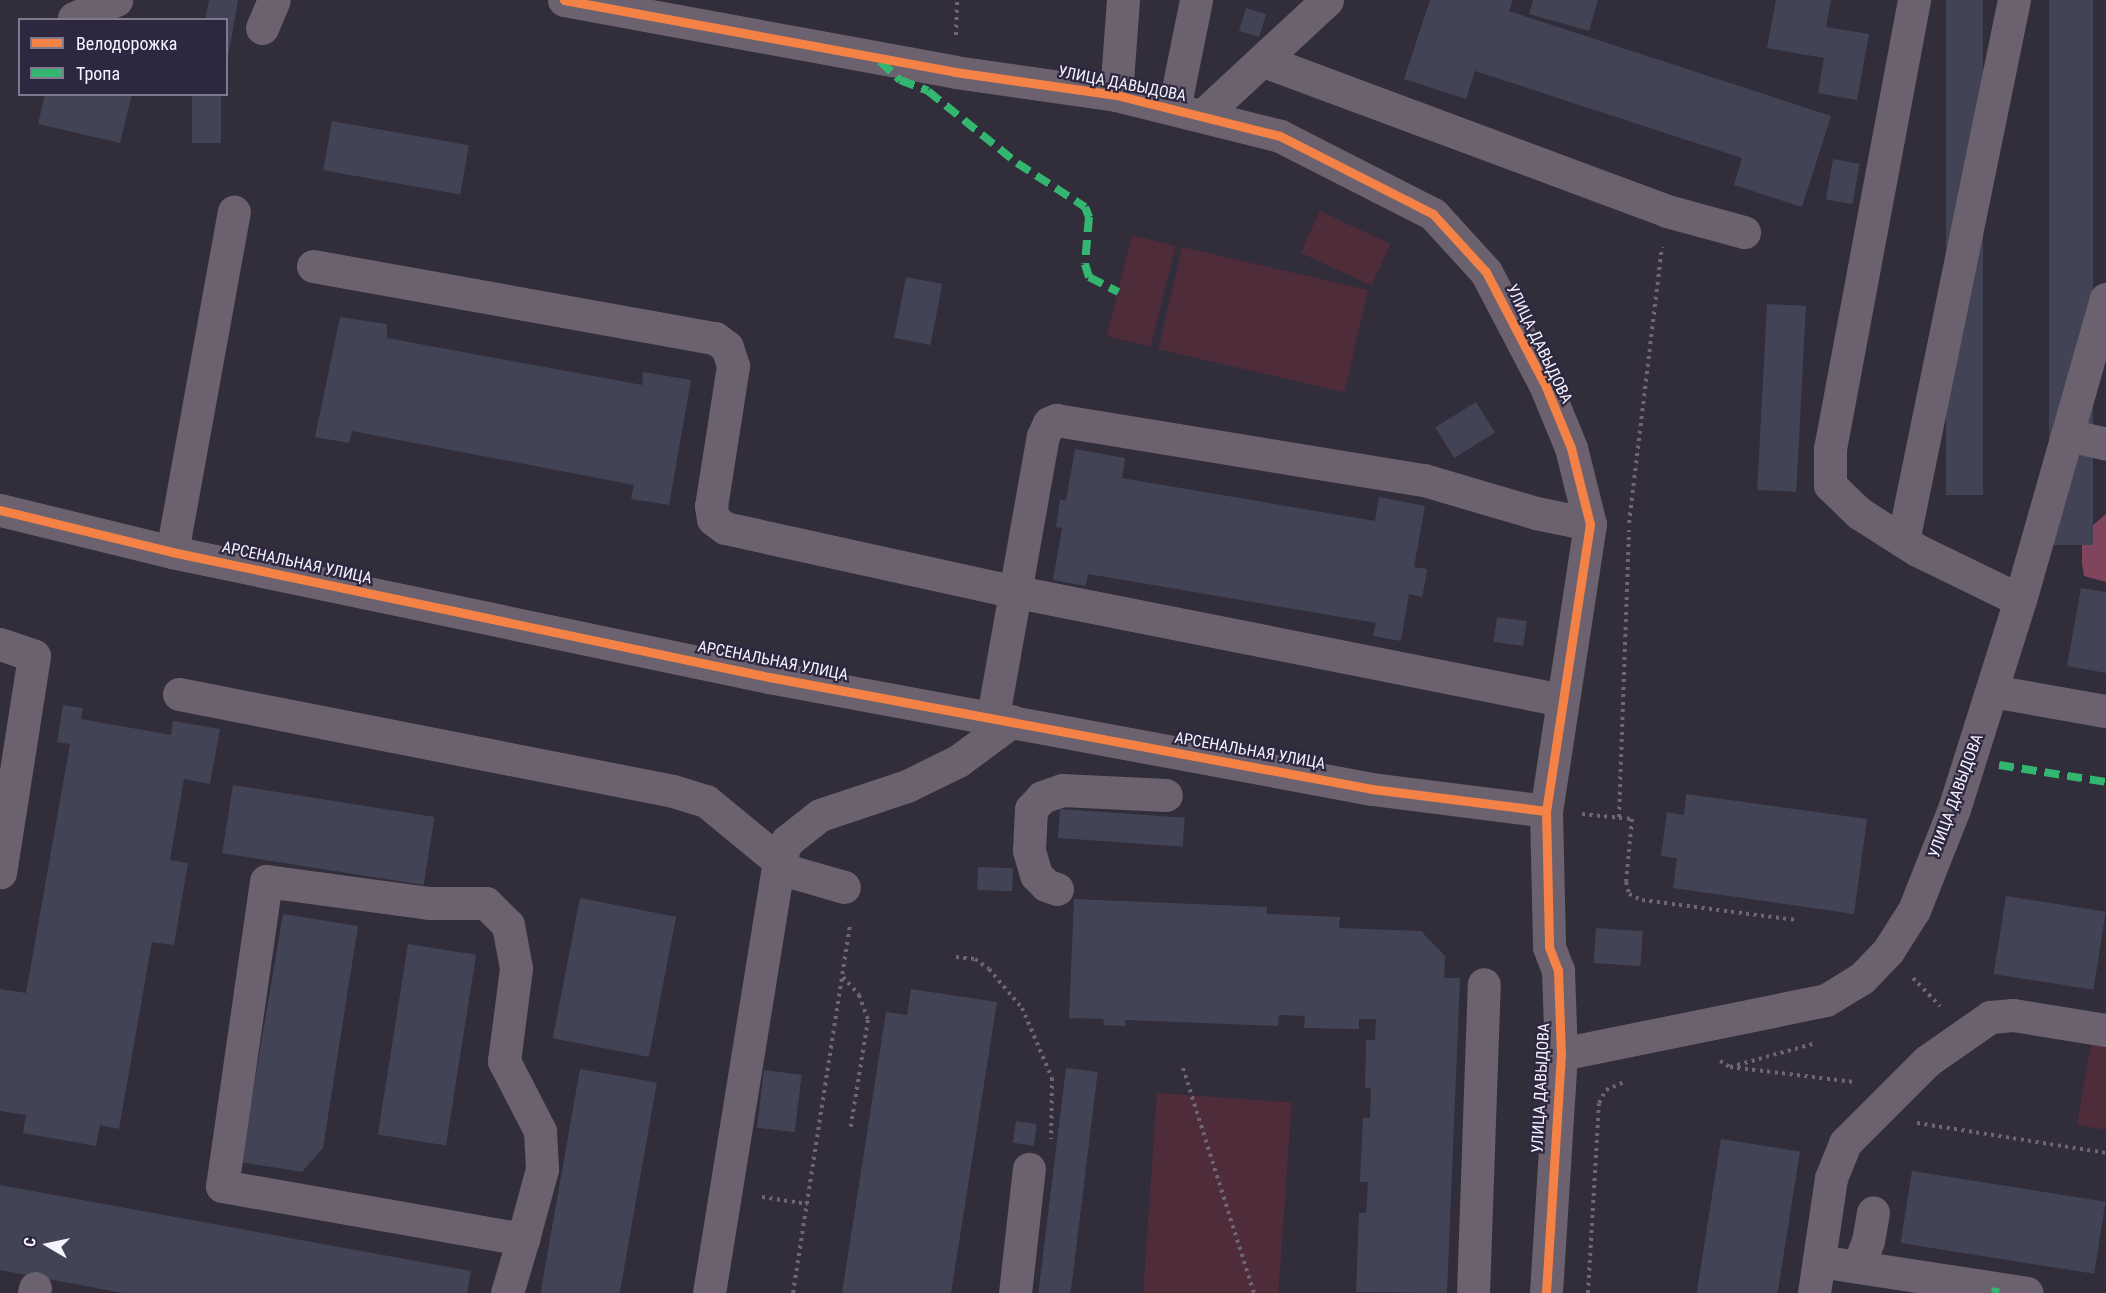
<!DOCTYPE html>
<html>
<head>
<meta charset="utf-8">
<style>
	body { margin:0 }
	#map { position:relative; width:2106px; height:1293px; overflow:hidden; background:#312d3a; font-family:"Roboto Condensed",sans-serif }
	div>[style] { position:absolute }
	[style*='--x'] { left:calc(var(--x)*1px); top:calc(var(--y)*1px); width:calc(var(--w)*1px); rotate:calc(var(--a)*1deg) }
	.green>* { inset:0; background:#4f2c3a; transform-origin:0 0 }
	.forest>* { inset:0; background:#81445d }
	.building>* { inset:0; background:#424455; transform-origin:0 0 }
	.path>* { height:4px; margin-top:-2px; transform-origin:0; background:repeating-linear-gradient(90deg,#6e6670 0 3px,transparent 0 7.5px) }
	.minor>* { height:33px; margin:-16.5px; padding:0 16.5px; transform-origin:16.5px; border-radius:16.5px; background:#6c616e }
	.quiet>* { height:8px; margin-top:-4px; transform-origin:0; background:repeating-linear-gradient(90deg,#33b770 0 15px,transparent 0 23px) }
	.cycleway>* { height:9px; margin:-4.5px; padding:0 4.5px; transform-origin:4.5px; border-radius:4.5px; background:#f48246 }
	span { translate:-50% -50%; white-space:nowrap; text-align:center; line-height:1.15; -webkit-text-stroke:4.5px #2e2740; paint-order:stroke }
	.street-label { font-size:16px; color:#f5f3fd }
	.legend { position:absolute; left:18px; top:18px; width:210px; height:78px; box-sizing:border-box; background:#2e2740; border:2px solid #7e798c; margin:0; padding:8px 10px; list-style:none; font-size:18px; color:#f5f3fd }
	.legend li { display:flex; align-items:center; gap:12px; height:30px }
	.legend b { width:30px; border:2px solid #7e798c }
	.north { position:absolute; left:18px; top:1215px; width:60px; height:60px; -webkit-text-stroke:4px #2e2740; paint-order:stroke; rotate:279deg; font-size:16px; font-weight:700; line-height:24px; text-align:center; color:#f5f3fd }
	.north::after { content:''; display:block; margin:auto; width:21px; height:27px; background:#f5f3fd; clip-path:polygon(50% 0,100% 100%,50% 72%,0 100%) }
</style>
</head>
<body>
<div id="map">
	<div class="green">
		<div style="left:1320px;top:211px;width:78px;height:46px;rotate:25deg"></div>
		<div style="left:1132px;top:235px;width:45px;height:104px;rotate:14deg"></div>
		<div style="left:1182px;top:247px;width:191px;height:105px;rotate:13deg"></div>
		<div style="clip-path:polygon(2092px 1038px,2106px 1041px,2106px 1130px,2077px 1125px)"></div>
		<div style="left:1157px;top:1093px;width:135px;height:201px;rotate:4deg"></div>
	</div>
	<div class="forest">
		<div style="clip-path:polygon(2106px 514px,2106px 582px,2084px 576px,2082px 564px,2082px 546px,2093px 525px)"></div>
	</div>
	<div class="building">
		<div style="clip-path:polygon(209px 0,238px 0,228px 58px,226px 20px,205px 20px)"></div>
		<div style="clip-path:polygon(1430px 0,1513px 0,1509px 11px,1831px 116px,1802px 207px,1734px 185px,1742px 158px,1475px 71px,1466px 99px,1404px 79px)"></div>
		<div style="clip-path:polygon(1533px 0,1598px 0,1589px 31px,1529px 14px)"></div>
		<div style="clip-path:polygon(1776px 0,1831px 0,1826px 27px,1869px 34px,1857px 100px,1818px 93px,1824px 58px,1767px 48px)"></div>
		<div style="left:1946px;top:0;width:37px;height:495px"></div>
		<div style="left:2049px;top:0;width:44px;height:545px"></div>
		<div style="left:1246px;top:8px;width:21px;height:24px;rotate:17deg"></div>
		<div style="clip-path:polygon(45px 94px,132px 94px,120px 143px,38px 124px)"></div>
		<div style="left:192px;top:94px;width:29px;height:49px"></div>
		<div style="left:332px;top:121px;width:139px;height:50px;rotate:10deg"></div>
		<div style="left:1833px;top:159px;width:27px;height:41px;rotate:10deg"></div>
		<div style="left:906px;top:277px;width:37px;height:62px;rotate:11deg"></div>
		<div style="left:1767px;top:304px;width:39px;height:186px;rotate:3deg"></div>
		<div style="clip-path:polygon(340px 317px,387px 324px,387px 338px,642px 385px,643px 372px,691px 380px,669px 505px,631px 499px,634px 485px,352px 431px,349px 443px,315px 437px)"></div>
		<div style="left:1476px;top:402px;width:36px;height:48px;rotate:58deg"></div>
		<div style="clip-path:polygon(1075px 449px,1125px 458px,1122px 478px,1375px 521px,1379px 497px,1425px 506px,1414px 567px,1427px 569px,1425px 583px,1422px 597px,1409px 594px,1401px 641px,1373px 636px,1376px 623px,1088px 574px,1086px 586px,1053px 580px,1062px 528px,1056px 527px,1060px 500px,1066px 501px)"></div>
		<div style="clip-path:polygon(2081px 588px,2106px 592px,2106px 673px,2067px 666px)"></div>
		<div style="left:1497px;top:617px;width:30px;height:25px;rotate:8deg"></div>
		<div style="clip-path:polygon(63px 705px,83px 708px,81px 719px,171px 735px,173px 721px,220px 729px,210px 784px,184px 779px,170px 860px,188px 863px,174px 945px,152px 942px,119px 1129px,100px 1125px,96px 1146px,23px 1133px,26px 1115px,0 1111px,0 989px,26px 993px,70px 744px,57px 742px)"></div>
		<div style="left:233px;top:785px;width:204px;height:69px;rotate:9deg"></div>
		<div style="clip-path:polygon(1686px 794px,1867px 819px,1854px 914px,1673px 888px,1677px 858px,1661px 856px,1667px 812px,1684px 815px)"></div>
		<div style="left:1060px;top:809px;width:125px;height:29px;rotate:4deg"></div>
		<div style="left:978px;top:867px;width:35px;height:23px;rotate:2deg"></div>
		<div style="left:2006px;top:896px;width:101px;height:79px;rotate:9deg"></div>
		<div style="left:580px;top:898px;width:98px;height:143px;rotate:11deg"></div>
		<div style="clip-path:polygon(1074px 899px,1267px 907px,1267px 914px,1340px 917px,1339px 928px,1421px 931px,1445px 956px,1444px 978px,1460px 978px,1447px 1293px,1356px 1292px,1359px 1213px,1366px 1213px,1367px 1198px,1368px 1182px,1360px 1182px,1363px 1118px,1370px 1118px,1371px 1088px,1365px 1088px,1366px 1040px,1375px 1040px,1376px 1019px,1359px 1019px,1359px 1029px,1304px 1028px,1305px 1016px,1279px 1015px,1278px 1026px,1125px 1020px,1125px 1026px,1103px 1025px,1104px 1019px,1069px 1018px)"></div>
		<div style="clip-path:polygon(283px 914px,358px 926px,323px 1148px,302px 1172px,241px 1162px)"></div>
		<div style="left:1596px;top:928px;width:47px;height:35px;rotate:4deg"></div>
		<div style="left:408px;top:944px;width:69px;height:193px;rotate:9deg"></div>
		<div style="clip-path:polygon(911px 989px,997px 1002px,951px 1293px,842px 1293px,886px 1012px,907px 1015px)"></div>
		<div style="left:1066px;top:1068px;width:32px;height:227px;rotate:7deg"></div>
		<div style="left:580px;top:1069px;width:78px;height:228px;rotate:10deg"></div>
		<div style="left:764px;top:1070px;width:38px;height:58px;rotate:7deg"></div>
		<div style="left:1016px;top:1121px;width:21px;height:22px;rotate:8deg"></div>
		<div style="left:1721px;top:1139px;width:80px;height:156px;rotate:9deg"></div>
		<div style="left:1912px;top:1171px;width:196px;height:73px;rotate:9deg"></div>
		<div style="clip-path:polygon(0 1185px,471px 1271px,467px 1293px,123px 1293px,0 1270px)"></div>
	</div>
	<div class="path">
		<div style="--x:956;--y:35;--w:35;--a:-88"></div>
		<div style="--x:1629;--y:523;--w:278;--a:-83.2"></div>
		<div style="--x:1582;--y:814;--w:50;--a:5.7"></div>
		<div style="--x:1632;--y:819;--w:63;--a:95.4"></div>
		<div style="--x:1626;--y:882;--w:12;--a:76"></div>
		<div style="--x:1629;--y:894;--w:14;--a:25"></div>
		<div style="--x:1642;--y:900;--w:154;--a:7.4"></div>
		<div style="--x:1619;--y:817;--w:287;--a:-88"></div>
		<div style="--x:956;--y:957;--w:19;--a:6"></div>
		<div style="--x:975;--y:959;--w:17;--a:36"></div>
		<div style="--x:989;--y:969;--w:51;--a:49.8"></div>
		<div style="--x:1022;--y:1008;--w:76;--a:66.8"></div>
		<div style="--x:1052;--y:1078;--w:61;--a:90.9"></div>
		<div style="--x:843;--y:977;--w:24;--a:48"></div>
		<div style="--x:859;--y:995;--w:27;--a:70"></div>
		<div style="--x:868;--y:1020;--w:112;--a:99.2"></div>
		<div style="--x:1913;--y:978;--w:39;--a:46"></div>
		<div style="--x:1720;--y:1061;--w:12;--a:31"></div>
		<div style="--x:1730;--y:1067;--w:125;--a:6.9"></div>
		<div style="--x:1730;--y:1067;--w:89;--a:-15.6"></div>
		<div style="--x:1183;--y:1068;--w:236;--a:72.5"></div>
		<div style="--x:1917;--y:1123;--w:191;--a:9"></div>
		<div style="--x:762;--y:1197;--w:46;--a:8.8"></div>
		<div style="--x:793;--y:1293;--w:374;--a:-81.2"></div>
		<div style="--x:1588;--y:1293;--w:190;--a:-86.7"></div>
		<div style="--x:1599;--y:1103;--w:15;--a:-62"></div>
		<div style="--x:1606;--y:1090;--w:20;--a:-24"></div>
	</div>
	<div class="minor">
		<div style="--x:564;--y:0;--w:398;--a:10.4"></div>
		<div style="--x:955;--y:72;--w:163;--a:8.1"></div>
		<div style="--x:1116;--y:95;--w:169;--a:14"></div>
		<div style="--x:1280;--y:136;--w:172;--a:27"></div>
		<div style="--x:1433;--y:214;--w:79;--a:47.6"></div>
		<div style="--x:1486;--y:272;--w:130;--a:62.4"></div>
		<div style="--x:1546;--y:387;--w:66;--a:67.7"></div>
		<div style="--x:1571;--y:448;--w:78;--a:76"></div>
		<div style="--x:1590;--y:524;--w:290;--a:98.7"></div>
		<div style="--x:1546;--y:811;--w:136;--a:88.7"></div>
		<div style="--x:1549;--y:947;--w:25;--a:69"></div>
		<div style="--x:1558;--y:970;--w:84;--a:88"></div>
		<div style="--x:1561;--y:1054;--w:239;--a:93.6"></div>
		<div style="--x:1914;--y:0;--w:456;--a:100.6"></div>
		<div style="--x:1830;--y:448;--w:37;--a:90"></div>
		<div style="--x:1830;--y:485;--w:40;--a:44"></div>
		<div style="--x:1859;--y:513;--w:69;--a:32.5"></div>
		<div style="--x:1917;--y:550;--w:114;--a:25.9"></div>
		<div style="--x:74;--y:18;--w:46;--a:-23.2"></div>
		<div style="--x:262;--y:28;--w:30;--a:-67"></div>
		<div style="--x:1264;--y:61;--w:430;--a:20.4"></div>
		<div style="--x:1667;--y:211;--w:80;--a:15.3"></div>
		<div style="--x:1116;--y:95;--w:95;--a:-85.8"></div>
		<div style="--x:1174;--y:109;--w:111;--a:-78.6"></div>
		<div style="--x:1203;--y:115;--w:169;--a:-42.8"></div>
		<div style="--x:313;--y:266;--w:408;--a:10.2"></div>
		<div style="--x:715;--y:338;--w:15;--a:37"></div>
		<div style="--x:727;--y:347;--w:20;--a:72"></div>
		<div style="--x:733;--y:366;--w:142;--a:98.9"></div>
		<div style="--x:711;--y:506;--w:13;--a:81"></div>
		<div style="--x:713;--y:519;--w:15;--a:37"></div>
		<div style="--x:725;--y:528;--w:299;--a:12.4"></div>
		<div style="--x:1017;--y:592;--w:556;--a:11.21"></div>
		<div style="--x:2068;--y:435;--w:39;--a:13"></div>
		<div style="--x:0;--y:510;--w:177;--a:13.7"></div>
		<div style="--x:172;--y:552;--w:610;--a:11.83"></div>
		<div style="--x:769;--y:677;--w:613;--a:10.52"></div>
		<div style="--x:1372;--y:789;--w:175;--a:7.2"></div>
		<div style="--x:1903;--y:541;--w:552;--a:-78.41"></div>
		<div style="--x:172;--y:552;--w:346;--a:-79.7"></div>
		<div style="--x:0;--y:644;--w:36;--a:19"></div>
		<div style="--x:34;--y:656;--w:219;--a:98.9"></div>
		<div style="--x:1992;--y:691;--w:116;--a:10"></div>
		<div style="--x:179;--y:694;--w:503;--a:11.11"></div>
		<div style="--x:673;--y:791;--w:34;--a:17"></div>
		<div style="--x:706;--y:801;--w:112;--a:39.5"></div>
		<div style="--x:792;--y:872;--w:54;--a:16.1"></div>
		<div style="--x:993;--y:716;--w:284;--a:-79.9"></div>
		<div style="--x:1043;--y:436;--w:14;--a:-65"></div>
		<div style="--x:1049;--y:423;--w:8;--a:-23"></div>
		<div style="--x:1056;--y:420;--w:373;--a:9.3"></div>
		<div style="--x:1424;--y:480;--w:117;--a:16.4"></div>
		<div style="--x:1536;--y:513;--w:55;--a:11.5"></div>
		<div style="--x:1057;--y:889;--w:12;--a:-160"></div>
		<div style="--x:1046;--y:885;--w:14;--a:-135"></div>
		<div style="--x:1036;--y:875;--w:26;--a:-106"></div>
		<div style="--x:1029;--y:850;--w:41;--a:-87.2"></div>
		<div style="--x:1031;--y:809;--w:16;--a:-47"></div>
		<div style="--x:1042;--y:797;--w:21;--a:-19"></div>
		<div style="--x:1062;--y:790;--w:104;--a:2.8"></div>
		<div style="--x:1561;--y:1054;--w:270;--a:-11.5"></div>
		<div style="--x:1826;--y:1000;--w:42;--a:-31.4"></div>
		<div style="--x:1862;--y:978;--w:37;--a:-46"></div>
		<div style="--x:1888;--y:951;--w:49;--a:-57.6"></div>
		<div style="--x:1914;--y:910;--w:109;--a:-68.4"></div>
		<div style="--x:1954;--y:809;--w:219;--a:-72.5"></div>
		<div style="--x:2020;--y:600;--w:313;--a:-74.1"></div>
		<div style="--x:1819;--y:1261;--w:210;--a:8.7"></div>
		<div style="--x:1858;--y:1267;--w:28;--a:-69"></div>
		<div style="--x:1868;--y:1241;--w:29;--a:-80"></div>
		<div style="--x:34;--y:1293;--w:5;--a:-79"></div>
		<div style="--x:507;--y:1293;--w:56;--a:-73.5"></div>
		<div style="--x:523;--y:1239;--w:73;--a:-74.8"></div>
		<div style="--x:542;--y:1169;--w:38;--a:-93"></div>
		<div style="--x:540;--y:1131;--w:79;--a:-117.2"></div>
		<div style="--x:504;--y:1061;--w:94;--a:-82.6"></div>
		<div style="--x:516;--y:968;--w:44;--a:-100.5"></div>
		<div style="--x:508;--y:925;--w:31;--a:-135"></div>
		<div style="--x:486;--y:903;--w:57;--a:180"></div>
		<div style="--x:429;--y:903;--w:164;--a:-172.3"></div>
		<div style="--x:266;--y:881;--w:308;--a:98.2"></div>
		<div style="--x:222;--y:1186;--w:306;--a:10"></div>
		<div style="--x:709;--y:1293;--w:440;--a:-80.8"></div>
		<div style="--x:779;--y:859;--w:20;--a:-66"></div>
		<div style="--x:787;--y:841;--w:42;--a:-38.2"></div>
		<div style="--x:820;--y:815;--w:92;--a:-18.4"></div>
		<div style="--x:907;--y:786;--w:57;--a:-26.1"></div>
		<div style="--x:958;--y:761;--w:67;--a:-36.5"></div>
		<div style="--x:1015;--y:1293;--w:125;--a:-83.6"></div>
		<div style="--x:1473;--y:1293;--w:309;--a:-88"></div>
		<div style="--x:1814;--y:1293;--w:116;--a:-81.6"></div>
		<div style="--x:1831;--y:1178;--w:38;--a:-68"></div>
		<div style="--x:1845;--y:1143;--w:116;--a:-45"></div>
		<div style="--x:1927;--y:1061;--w:77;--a:-34.9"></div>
		<div style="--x:1990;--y:1017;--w:23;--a:-5"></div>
		<div style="--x:2013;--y:1015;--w:94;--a:9.2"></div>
	</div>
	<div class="quiet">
		<div style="--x:880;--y:61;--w:28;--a:44"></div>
		<div style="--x:900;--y:80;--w:30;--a:21"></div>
		<div style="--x:928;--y:91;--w:114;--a:39"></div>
		<div style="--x:1017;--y:163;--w:81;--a:32.9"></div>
		<div style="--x:1085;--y:207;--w:11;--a:68"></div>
		<div style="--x:1089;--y:217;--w:47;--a:94.9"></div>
		<div style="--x:1085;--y:264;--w:14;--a:73"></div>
		<div style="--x:1089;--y:277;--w:33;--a:27"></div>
		<div style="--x:1999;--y:765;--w:108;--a:9"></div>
		<div style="--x:1995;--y:1293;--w:5;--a:-79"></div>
	</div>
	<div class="cycleway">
		<div style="--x:564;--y:0;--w:398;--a:10.4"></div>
		<div style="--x:955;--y:72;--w:163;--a:8.1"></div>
		<div style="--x:1116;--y:95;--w:169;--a:14"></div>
		<div style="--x:1280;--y:136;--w:172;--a:27"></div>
		<div style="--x:1433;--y:214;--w:79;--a:47.6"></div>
		<div style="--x:1486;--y:272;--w:130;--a:62.4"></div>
		<div style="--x:1546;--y:387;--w:66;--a:67.7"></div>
		<div style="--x:1571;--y:448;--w:78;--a:76"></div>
		<div style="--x:1590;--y:524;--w:290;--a:98.7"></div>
		<div style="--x:1546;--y:811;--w:136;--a:88.7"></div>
		<div style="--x:1549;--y:947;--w:25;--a:69"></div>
		<div style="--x:1558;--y:970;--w:84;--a:88"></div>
		<div style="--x:1561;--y:1054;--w:239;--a:93.6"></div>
		<div style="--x:0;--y:510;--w:177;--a:13.7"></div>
		<div style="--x:172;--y:552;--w:610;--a:11.83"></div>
		<div style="--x:769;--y:677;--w:613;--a:10.52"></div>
		<div style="--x:1372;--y:789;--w:175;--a:7.2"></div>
	</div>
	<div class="street-label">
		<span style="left:1122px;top:84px;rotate:11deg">УЛИЦА ДАВЫДОВА</span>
		<span style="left:1539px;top:344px;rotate:64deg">УЛИЦА ДАВЫДОВА</span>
		<span style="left:297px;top:563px;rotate:12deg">АРСЕНАЛЬНАЯ УЛИЦА</span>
		<span style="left:773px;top:661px;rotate:11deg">АРСЕНАЛЬНАЯ УЛИЦА</span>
		<span style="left:1250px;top:751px;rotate:10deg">АРСЕНАЛЬНАЯ УЛИЦА</span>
		<span style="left:1956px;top:796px;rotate:-70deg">УЛИЦА ДАВЫДОВА</span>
		<span style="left:1541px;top:1088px;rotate:-87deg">УЛИЦА ДАВЫДОВА</span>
	</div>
	<ul class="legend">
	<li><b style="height:8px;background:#f48246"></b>Велодорожка</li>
	<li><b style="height:8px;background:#33b770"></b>Тропа</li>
	</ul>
	<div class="north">С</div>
</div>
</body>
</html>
